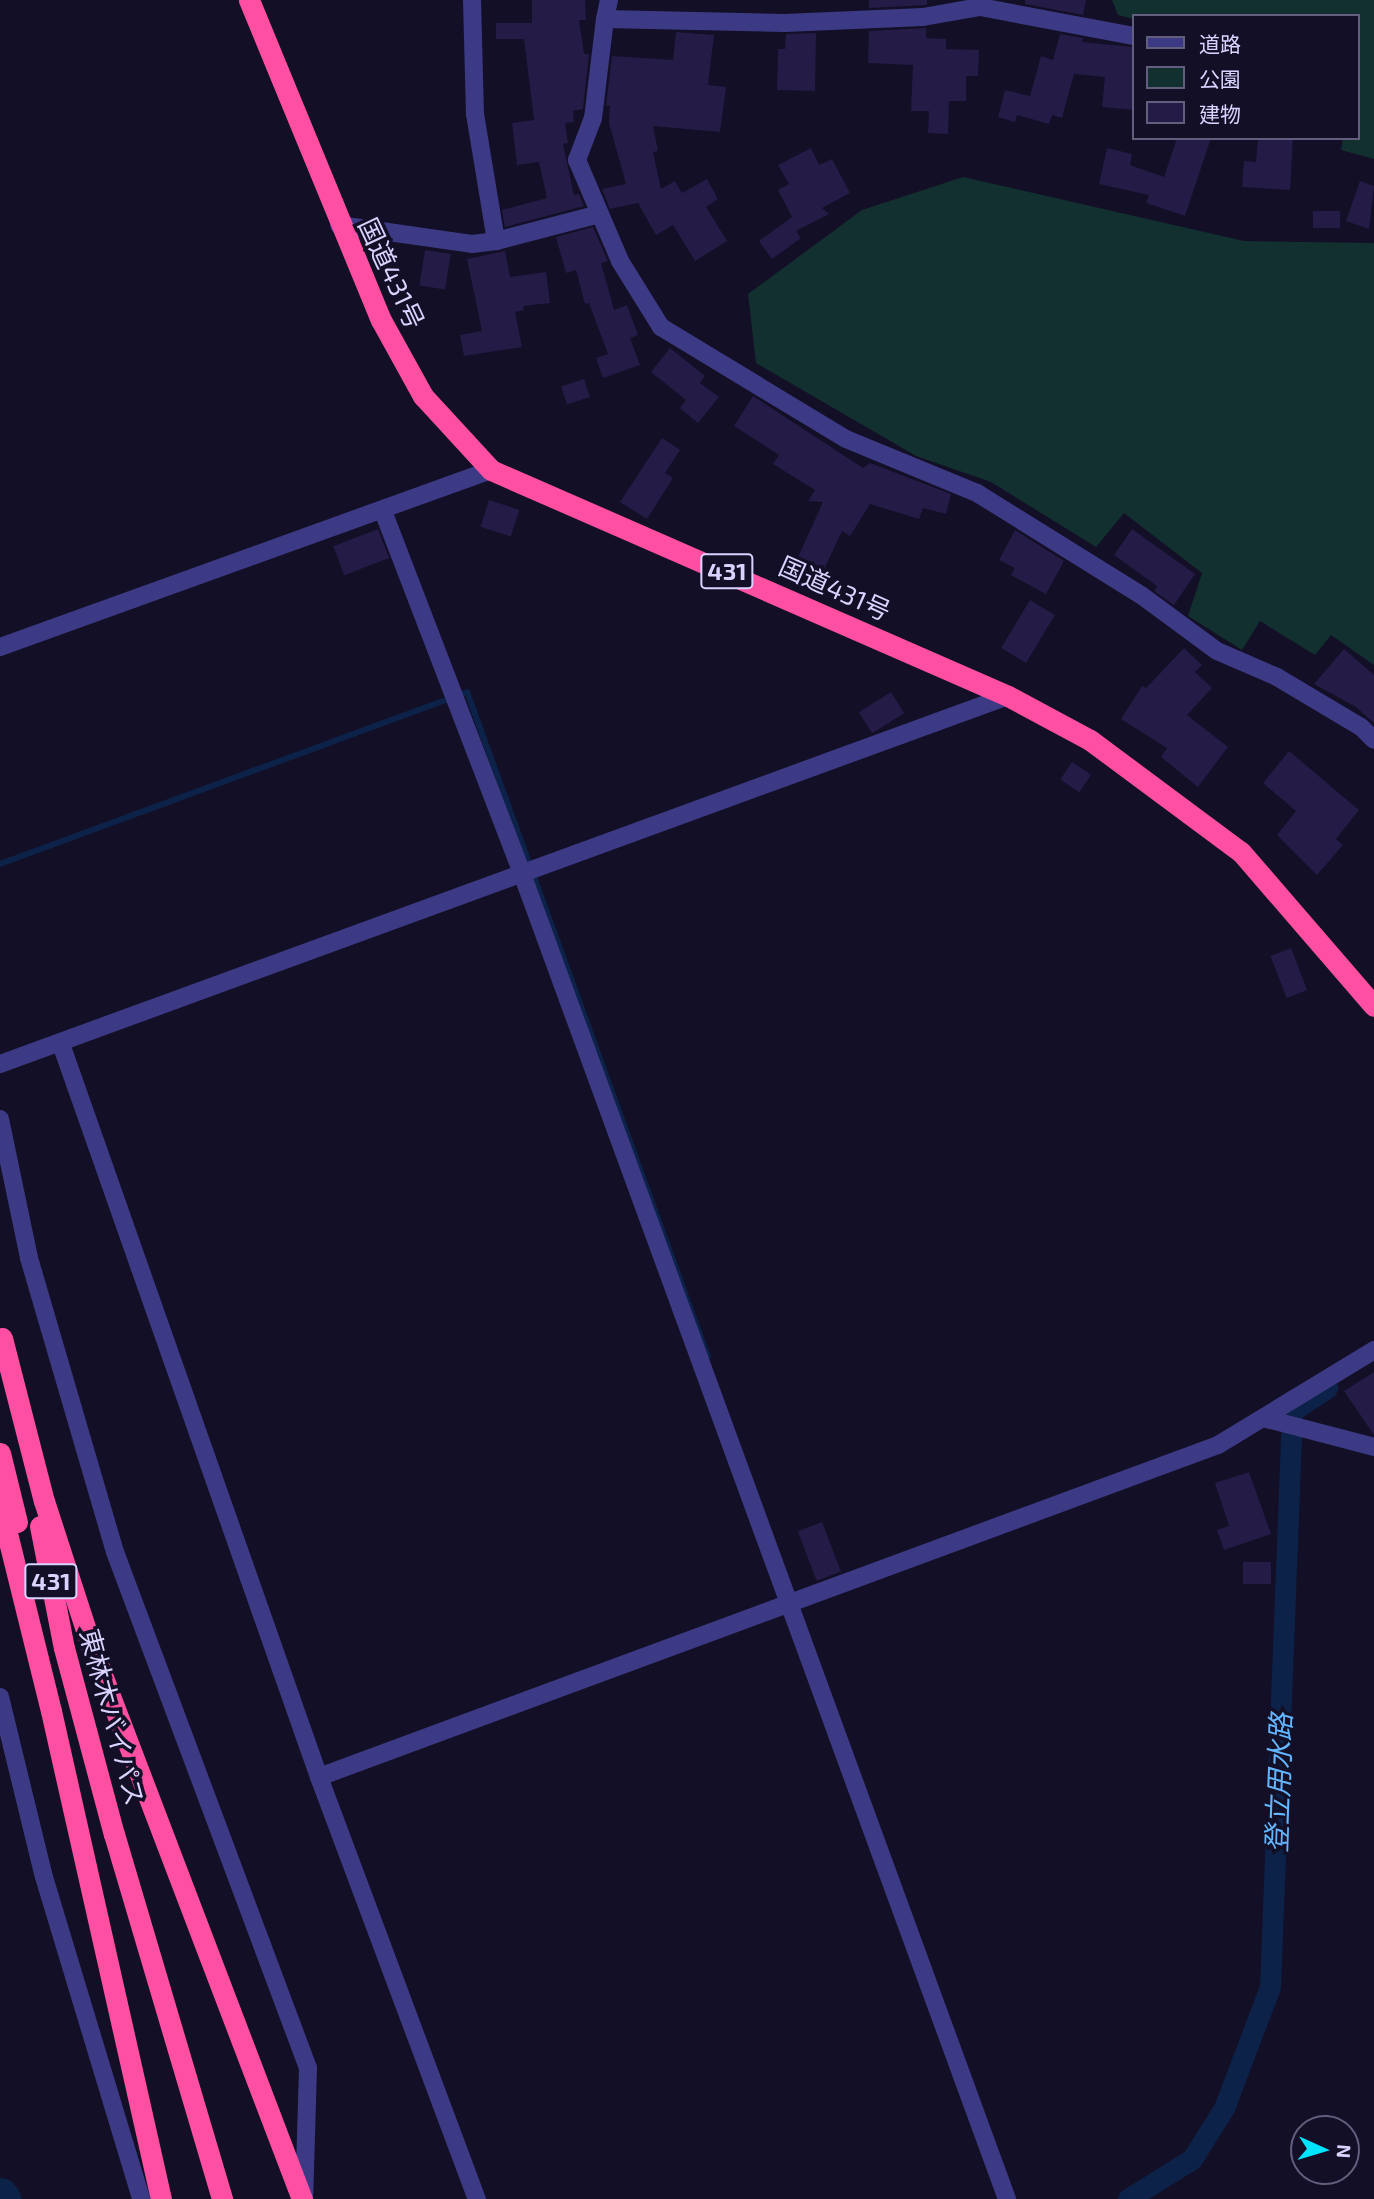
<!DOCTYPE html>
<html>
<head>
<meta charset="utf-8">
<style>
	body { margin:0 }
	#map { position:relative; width:1374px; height:2199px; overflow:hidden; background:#130f26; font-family:"Exo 2","Noto Sans JP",sans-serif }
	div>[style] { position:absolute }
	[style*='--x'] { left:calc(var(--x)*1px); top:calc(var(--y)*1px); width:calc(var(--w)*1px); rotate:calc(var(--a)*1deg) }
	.green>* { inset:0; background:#12302f }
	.stream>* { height:6px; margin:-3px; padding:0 3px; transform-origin:3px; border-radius:3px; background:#0c2248 }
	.canal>* { height:21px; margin:-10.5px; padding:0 10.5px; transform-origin:10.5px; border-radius:10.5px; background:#0c2248 }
	.river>* { height:37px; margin:-18.5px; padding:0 18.5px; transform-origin:18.5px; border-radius:18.5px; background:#0c2248 }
	.building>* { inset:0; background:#241b47; transform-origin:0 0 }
	.minor>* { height:18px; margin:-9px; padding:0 9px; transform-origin:9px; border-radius:9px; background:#3d3a85 }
	.highway>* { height:21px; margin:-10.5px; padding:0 10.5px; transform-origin:10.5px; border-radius:10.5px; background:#ff4fa3 }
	span { translate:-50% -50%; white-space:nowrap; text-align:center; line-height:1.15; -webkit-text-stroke:7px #130f26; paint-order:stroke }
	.shield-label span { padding:2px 5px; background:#130f26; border:2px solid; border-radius:5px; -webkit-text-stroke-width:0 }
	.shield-label { font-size:24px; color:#d9d4ff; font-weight:700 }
	.street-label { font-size:26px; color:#d9d4ff }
	.water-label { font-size:28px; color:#62b6ff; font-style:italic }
	.legend { position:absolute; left:1132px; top:14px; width:228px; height:126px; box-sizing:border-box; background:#130f26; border:2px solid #625e7d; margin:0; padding:9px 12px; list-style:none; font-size:21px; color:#d9d4ff }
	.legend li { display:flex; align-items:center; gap:14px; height:35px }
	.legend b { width:35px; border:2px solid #625e7d }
	.north { position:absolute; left:1290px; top:2115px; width:70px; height:70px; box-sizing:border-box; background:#130f26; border:2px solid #625e7d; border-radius:50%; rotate:94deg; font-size:19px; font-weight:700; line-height:28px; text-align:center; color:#d9d4ff }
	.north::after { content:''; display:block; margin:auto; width:24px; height:32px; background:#00e5ff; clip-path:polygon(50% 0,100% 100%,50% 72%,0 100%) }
</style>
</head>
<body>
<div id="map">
	<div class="green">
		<div style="clip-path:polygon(1112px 0,1374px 0,1374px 159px,1341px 150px,1343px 138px,1358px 138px,1358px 16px,1134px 19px,1118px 15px)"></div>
		<div style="clip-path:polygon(963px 177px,1244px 241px,1374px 243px,1374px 665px,1331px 635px,1315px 655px,1260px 621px,1242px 650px,1188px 616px,1202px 573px,1124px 513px,1096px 547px,991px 482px,916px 456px,756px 363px,748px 294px,862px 210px)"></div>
	</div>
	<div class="stream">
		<div style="--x:0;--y:864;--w:498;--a:-20.2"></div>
		<div style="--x:467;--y:692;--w:707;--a:70.08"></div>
	</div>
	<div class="canal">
		<div style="--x:1128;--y:2199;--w:75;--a:-32"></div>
		<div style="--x:1192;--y:2159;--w:60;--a:-57.9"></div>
		<div style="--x:1224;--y:2108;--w:129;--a:-69.2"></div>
		<div style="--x:1270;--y:1987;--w:576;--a:-87.81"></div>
		<div style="--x:1292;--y:1411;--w:42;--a:-33.3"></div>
	</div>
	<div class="river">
		<div style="--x:0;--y:2196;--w:4;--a:56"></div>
	</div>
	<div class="building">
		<div style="clip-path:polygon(532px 0,585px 0,586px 20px,579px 20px,584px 54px,589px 54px,583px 109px,573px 111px,574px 122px,565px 123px,568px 143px,563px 144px,574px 195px,579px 194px,584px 206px,505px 227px,502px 210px,547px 198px,539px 162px,517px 165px,512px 123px,534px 120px,524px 39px,496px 39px,496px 23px,532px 23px)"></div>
		<div style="clip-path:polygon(869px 0,927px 0,927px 5px,869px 8px)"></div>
		<div style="clip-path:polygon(1025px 0,1086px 0,1083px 15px,1025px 4px)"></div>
		<div style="clip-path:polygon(926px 28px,926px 38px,946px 39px,946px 49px,979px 50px,978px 76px,966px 76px,966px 101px,949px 101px,948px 134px,928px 133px,929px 111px,911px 111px,913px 65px,868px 63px,869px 31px)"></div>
		<div style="clip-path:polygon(676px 32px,714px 35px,708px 85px,726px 87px,720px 132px,653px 126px,658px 151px,653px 152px,661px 189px,675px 181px,682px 193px,707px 179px,718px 199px,706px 207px,727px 241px,695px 261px,673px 225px,656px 235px,638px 203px,610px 209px,602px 189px,626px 184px,609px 123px,610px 105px,606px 106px,612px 56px,673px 60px)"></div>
		<div style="clip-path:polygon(816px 33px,815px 91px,777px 90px,778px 49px,785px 49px,786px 34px)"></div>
		<div style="clip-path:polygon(1060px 34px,1083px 38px,1082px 42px,1133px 47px,1134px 110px,1102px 107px,1105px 77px,1074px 74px,1062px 118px,1052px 115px,1049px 124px,1017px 115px,1015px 122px,998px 117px,1005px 90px,1030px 96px,1041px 56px,1053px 60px)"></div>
		<div style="clip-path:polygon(1177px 138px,1211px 138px,1185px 216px,1146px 203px,1149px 195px,1099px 184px,1107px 148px,1132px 154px,1130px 165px,1164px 177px)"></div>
		<div style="clip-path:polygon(1258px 138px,1293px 138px,1290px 190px,1242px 187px,1244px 161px,1256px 162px)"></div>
		<div style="clip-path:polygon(811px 148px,819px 165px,832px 159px,850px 193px,822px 208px,829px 214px,796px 231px,801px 238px,772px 259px,759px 241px,792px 217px,778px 190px,789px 184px,778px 165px)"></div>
		<div style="clip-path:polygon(1360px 181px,1374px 186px,1369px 229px,1346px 221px)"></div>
		<div style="left:1313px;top:211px;width:27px;height:17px"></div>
		<div style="clip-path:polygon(593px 227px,608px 261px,601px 263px,614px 310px,627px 305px,638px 335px,630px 338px,640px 365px,603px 378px,596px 358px,608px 354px,589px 303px,585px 304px,576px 270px,566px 273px,556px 237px)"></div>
		<div style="left:425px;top:250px;width:26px;height:36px;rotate:9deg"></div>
		<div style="clip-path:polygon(505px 251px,510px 277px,546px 272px,550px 303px,523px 306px,524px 310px,515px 312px,522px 347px,464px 356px,460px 335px,482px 331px,467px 259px)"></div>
		<div style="clip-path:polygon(670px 348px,705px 376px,700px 383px,719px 397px,698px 423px,680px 408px,686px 400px,651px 372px)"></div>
		<div style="left:584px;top:379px;width:19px;height:24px;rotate:72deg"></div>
		<div style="clip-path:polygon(753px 396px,863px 468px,870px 463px,951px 494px,946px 514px,923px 508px,919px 519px,870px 504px,850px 536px,842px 531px,820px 578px,794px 566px,823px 502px,808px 501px,815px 490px,773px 464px,779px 455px,734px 426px)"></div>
		<div style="clip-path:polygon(662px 438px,680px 450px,665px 473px,673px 478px,647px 519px,620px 502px)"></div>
		<div style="left:489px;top:500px;width:32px;height:28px;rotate:18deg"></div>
		<div style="left:378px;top:529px;width:31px;height:48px;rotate:69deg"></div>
		<div style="clip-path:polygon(1132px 529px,1195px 574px,1174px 605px,1154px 591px,1157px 586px,1114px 555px)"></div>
		<div style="clip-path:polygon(1015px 530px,1064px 561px,1046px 594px,1011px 575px,1015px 568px,999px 560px)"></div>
		<div style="left:1030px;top:600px;width:29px;height:56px;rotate:31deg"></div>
		<div style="clip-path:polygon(1184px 648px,1202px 665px,1195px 672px,1212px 688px,1187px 715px,1228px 747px,1198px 787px,1161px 757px,1167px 748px,1121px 719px,1142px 686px,1146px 688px)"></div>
		<div style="clip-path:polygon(1344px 649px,1374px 675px,1374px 723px,1356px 707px,1314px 684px)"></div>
		<div style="left:891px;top:692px;width:25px;height:38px;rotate:58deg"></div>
		<div style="clip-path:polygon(1289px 751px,1359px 810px,1336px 839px,1343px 845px,1317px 875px,1277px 835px,1296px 811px,1263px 783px)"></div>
		<div style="left:1072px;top:762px;width:23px;height:21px;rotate:34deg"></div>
		<div style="left:1291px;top:948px;width:45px;height:22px;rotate:69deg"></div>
		<div style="clip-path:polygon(1374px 1372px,1374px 1435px,1344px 1391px)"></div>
		<div style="clip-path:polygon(1249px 1472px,1271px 1534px,1224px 1550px,1217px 1530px,1229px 1526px,1215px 1483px)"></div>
		<div style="left:822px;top:1522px;width:53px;height:26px;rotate:69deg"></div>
		<div style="left:1243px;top:1562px;width:28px;height:22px"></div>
	</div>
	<div class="minor">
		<div style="--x:472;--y:0;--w:114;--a:88.5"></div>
		<div style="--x:475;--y:114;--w:129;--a:80.6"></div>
		<div style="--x:496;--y:241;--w:107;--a:-14.6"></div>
		<div style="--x:609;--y:0;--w:19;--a:102"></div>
		<div style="--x:605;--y:19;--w:180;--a:1.3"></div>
		<div style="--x:785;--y:23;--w:138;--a:-2.5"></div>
		<div style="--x:923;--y:17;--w:58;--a:-10"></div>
		<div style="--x:980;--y:7;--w:157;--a:10.7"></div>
		<div style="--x:605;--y:19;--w:100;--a:96.9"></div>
		<div style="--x:593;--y:118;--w:45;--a:110.9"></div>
		<div style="--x:577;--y:160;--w:110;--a:66.9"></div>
		<div style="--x:620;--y:261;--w:78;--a:58.2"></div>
		<div style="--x:661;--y:327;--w:216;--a:31.2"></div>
		<div style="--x:846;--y:439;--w:142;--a:22.4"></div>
		<div style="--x:977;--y:493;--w:193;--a:31.9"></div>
		<div style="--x:1141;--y:595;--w:94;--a:36.4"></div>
		<div style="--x:1217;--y:651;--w:65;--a:23.4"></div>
		<div style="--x:1277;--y:677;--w:98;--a:30.8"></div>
		<div style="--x:1361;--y:727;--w:18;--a:45"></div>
		<div style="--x:339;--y:225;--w:134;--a:8.1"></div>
		<div style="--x:472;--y:244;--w:24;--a:-7"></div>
		<div style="--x:383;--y:511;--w:386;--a:69"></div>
		<div style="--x:521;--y:871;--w:1414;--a:69.9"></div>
		<div style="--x:0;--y:647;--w:522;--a:-19.82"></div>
		<div style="--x:61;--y:1044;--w:777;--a:70.61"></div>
		<div style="--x:319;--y:1777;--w:451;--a:69.5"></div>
		<div style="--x:0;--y:1064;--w:1073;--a:-20.06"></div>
		<div style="--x:0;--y:1119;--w:142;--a:78.2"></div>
		<div style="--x:29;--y:1258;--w:306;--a:73.7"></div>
		<div style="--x:115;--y:1552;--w:551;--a:69.49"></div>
		<div style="--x:308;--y:2068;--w:131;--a:91.7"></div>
		<div style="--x:1263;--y:1418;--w:115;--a:14.6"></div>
		<div style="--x:0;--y:1697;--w:185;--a:76.3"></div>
		<div style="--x:44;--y:1877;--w:336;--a:73.2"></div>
		<div style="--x:319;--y:1777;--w:958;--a:-20.27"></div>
		<div style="--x:1218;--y:1445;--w:183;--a:-31.3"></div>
	</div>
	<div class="highway">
		<div style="--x:249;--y:0;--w:346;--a:67.6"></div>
		<div style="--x:381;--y:320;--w:87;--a:61.1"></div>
		<div style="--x:423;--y:396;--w:100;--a:47.4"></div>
		<div style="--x:491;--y:470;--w:564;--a:23.61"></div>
		<div style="--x:1008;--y:696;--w:93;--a:28.2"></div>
		<div style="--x:1090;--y:740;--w:188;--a:36.6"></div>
		<div style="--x:1241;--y:852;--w:203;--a:49.2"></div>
		<div style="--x:2;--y:1338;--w:168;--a:75.6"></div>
		<div style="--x:44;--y:1501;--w:152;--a:72"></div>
		<div style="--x:91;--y:1646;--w:592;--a:69.12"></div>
		<div style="--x:0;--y:1453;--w:71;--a:76.2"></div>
		<div style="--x:0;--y:1505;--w:212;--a:76.1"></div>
		<div style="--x:51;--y:1711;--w:500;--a:77.3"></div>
		<div style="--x:40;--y:1526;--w:124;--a:78.9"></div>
		<div style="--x:64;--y:1648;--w:193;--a:75"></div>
		<div style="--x:114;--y:1834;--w:381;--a:73.5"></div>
	</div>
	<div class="shield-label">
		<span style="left:727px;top:571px">431</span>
		<span style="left:51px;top:1581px">431</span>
	</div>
	<div class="street-label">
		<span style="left:392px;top:273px;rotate:65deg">国道431号</span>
		<span style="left:835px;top:588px;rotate:24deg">国道431号</span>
		<span style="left:113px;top:1717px;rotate:75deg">東林木バイパス</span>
	</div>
	<div class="water-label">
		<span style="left:1278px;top:1783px;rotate:-88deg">登立用水路</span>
	</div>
	<ul class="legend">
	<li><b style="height:9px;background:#3d3a85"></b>道路</li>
	<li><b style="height:19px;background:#12302f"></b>公園</li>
	<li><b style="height:19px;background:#241b47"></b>建物</li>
	</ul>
	<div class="north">N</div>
</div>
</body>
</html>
